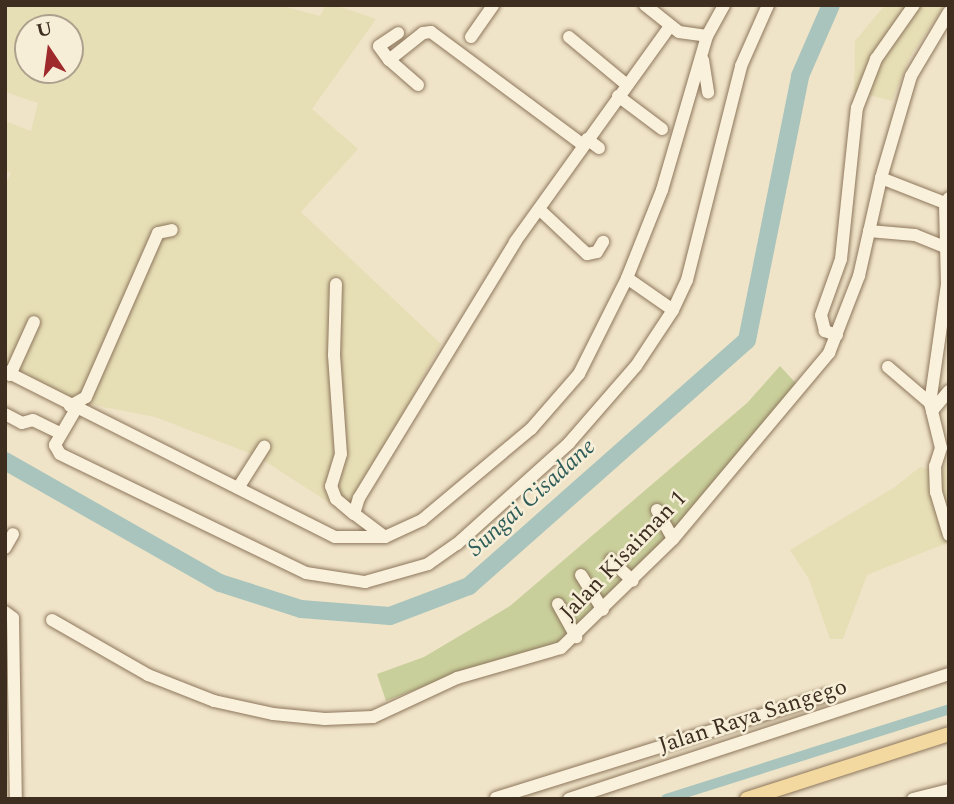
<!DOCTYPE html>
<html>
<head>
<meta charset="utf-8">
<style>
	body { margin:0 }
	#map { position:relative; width:954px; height:804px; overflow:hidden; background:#f0e4c8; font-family:Spectral,serif }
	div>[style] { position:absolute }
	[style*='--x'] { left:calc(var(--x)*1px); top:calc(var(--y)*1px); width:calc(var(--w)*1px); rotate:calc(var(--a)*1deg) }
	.farmland>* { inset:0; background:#e6deb5 }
	.green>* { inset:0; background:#c9cf9b }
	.canal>* { height:10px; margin:-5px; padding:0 5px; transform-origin:5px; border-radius:5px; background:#a9c4bc }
	.river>* { height:18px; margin:-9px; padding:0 9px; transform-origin:9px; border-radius:9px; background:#a9c4bc }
	.roads { filter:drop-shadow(0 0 2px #8d765c) drop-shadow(0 0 2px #8d765c) }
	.minor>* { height:12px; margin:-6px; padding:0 6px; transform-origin:6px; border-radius:6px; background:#faf1dc }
	.major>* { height:14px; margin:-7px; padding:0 7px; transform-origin:7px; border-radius:7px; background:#f3d9a0 }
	span { translate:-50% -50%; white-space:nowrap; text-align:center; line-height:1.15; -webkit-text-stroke:5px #f7eed8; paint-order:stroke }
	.street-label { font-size:23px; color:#3d2e20 }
	.water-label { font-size:24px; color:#2f5d5a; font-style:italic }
	.frame { position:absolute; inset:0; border:7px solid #3d2e20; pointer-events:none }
	.north { position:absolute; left:14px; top:14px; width:70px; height:70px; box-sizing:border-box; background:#f7eed8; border:2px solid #ada18e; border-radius:50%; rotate:347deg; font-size:19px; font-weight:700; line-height:28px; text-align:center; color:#3d2e20 }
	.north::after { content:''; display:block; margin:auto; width:24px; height:32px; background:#9e2a2b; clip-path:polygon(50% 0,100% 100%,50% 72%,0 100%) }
</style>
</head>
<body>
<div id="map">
	<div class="farmland">
		<div style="clip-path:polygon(evenodd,5px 5px,279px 5px,320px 16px,326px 5px,335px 5px,376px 19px,312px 109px,358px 149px,301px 212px,441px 344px,348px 515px,257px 456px,155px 417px,73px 401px,5px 368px,5px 185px,11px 173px,5px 170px,5px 121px,31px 131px,38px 103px,5px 92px,5px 5px,28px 28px,70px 28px,70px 70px,28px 70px,28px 28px)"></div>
		<div style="clip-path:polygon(885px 5px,945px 5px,910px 57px,892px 101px,854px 91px,855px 41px)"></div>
		<div style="clip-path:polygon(949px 456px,949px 542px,867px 575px,843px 639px,830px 639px,809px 579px,790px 550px,895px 487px,920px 467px,942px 472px)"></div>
	</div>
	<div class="green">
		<div style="clip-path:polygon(780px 366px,804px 392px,682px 537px,573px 646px,456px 674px,386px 701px,377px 674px,424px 657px,510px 606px,747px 403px)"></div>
	</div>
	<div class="canal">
		<div style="--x:666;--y:799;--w:297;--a:-17.6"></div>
	</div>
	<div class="river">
		<div style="--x:5;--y:461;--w:247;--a:29.6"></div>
		<div style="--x:220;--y:583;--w:85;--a:17.8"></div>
		<div style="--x:301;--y:609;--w:89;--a:4.5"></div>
		<div style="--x:390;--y:616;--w:85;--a:-20.8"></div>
		<div style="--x:469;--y:586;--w:371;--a:-41.5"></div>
		<div style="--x:747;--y:340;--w:269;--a:-78.6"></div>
		<div style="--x:800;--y:76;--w:77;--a:-66.4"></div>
	</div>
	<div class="roads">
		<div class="minor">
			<div style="--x:645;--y:5;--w:43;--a:38.5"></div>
			<div style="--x:679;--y:32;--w:28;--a:8"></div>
			<div style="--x:471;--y:37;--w:39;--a:-55"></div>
			<div style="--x:569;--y:37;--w:75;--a:39.6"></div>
			<div style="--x:389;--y:60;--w:17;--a:-126"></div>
			<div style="--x:379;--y:46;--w:23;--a:-34"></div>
			<div style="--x:703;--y:60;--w:33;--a:81"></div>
			<div style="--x:418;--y:85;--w:38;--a:-139"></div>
			<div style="--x:389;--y:60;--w:43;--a:-38.5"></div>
			<div style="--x:423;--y:33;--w:8;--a:-7"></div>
			<div style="--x:431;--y:32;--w:189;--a:36.6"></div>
			<div style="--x:618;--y:96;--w:55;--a:36.9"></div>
			<div style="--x:587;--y:139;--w:15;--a:37"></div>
			<div style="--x:881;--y:178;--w:69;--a:21.3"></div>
			<div style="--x:949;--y:198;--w:6;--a:129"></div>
			<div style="--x:945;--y:203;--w:81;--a:88.6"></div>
			<div style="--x:947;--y:284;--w:120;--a:98.1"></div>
			<div style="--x:930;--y:403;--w:46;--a:76.3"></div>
			<div style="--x:941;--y:448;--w:19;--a:108"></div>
			<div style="--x:935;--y:466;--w:26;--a:88"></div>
			<div style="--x:936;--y:492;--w:45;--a:73.2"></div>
			<div style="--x:539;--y:209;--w:66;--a:43.2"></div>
			<div style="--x:587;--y:254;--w:10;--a:-11"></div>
			<div style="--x:597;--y:252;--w:12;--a:-59"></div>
			<div style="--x:869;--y:231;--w:46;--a:5"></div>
			<div style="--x:915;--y:235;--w:32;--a:22"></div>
			<div style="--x:627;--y:278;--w:56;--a:34.8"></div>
			<div style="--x:336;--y:284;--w:71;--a:91.6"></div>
			<div style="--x:334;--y:355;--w:99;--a:86"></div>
			<div style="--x:341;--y:454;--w:34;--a:107"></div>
			<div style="--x:331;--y:486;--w:14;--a:69"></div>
			<div style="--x:336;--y:499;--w:23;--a:40"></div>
			<div style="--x:837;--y:335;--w:13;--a:-162"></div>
			<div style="--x:825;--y:331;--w:16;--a:-104"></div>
			<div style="--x:821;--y:315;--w:59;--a:-70.3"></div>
			<div style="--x:841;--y:259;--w:152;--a:-84"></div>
			<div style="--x:857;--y:108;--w:53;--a:-68.8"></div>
			<div style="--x:876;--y:59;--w:66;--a:-54.9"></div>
			<div style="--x:888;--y:367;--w:55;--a:40.6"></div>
			<div style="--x:5;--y:371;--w:369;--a:26.7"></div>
			<div style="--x:335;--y:537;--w:50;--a:0"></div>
			<div style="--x:385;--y:537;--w:41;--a:-24.7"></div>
			<div style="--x:422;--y:520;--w:142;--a:-39.9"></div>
			<div style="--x:531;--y:429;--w:73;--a:-48.9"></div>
			<div style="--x:579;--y:374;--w:107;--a:-63.4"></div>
			<div style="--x:627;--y:278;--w:95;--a:-68.3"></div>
			<div style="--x:662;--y:190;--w:160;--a:-73.7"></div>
			<div style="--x:707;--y:36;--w:35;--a:-61"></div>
			<div style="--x:10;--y:375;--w:58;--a:-65.6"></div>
			<div style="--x:70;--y:406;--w:18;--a:-29"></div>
			<div style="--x:86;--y:397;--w:179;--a:-66.3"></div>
			<div style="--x:158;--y:233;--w:14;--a:-12"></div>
			<div style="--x:76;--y:409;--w:42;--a:120.3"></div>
			<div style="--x:55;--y:445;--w:10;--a:61"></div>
			<div style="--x:60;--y:454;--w:273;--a:25.8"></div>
			<div style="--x:306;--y:573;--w:60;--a:8.7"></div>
			<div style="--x:365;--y:582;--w:66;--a:-15.9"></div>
			<div style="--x:428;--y:564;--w:35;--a:-35"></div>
			<div style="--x:457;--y:544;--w:151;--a:-42"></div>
			<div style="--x:569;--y:443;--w:102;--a:-49"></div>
			<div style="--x:636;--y:366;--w:67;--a:-56.5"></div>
			<div style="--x:673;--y:310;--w:33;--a:-65"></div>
			<div style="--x:687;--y:280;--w:221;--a:-75.8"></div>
			<div style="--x:741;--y:66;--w:67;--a:-66.1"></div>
			<div style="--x:932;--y:411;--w:26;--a:-50"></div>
			<div style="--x:5;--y:414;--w:19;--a:28"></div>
			<div style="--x:22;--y:423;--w:11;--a:-15"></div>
			<div style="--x:33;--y:420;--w:30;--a:26"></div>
			<div style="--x:238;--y:488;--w:49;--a:-57.6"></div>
			<div style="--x:657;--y:510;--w:33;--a:61"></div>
			<div style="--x:385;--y:537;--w:39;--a:-143"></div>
			<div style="--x:354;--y:514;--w:17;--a:-73"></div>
			<div style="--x:359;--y:498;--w:300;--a:-58.6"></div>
			<div style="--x:515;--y:242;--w:266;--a:-54.3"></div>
			<div style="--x:5;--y:548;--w:16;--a:-60"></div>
			<div style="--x:611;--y:560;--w:30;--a:44"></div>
			<div style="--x:581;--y:575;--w:41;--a:57.8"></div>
			<div style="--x:558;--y:604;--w:38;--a:61"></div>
			<div style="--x:5;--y:612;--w:10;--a:37"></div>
			<div style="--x:13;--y:618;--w:181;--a:89.1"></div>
			<div style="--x:52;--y:620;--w:111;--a:29.8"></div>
			<div style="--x:148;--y:675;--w:71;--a:21.5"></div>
			<div style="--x:214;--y:701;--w:60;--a:12.4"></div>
			<div style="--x:273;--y:714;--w:52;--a:5.5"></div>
			<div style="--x:325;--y:719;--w:48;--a:-2.4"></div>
			<div style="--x:373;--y:717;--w:93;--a:-24.9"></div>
			<div style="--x:457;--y:678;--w:108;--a:-16.1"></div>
			<div style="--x:561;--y:648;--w:156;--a:-44.2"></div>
			<div style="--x:673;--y:539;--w:243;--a:-50"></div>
			<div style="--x:829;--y:353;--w:83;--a:-68.7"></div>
			<div style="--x:859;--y:276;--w:100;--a:-77.3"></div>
			<div style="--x:881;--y:178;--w:106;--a:-73.6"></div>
			<div style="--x:911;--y:76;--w:74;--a:-59.3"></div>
			<div style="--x:496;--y:798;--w:347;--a:-17.3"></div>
			<div style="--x:569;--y:799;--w:400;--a:-18.2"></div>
			<div style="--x:913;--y:799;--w:37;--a:-14"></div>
		</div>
		<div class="major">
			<div style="--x:747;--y:799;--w:212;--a:-17.8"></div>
		</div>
	</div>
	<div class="street-label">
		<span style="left:624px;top:556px;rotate:-46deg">Jalan Kisaiman 1</span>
		<span style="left:753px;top:717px;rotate:-18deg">Jalan Raya Sangego</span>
	</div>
	<div class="water-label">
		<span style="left:532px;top:498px;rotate:-42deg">Sungai Cisadane</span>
	</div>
	<div class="frame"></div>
	<div class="north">U</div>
</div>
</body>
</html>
